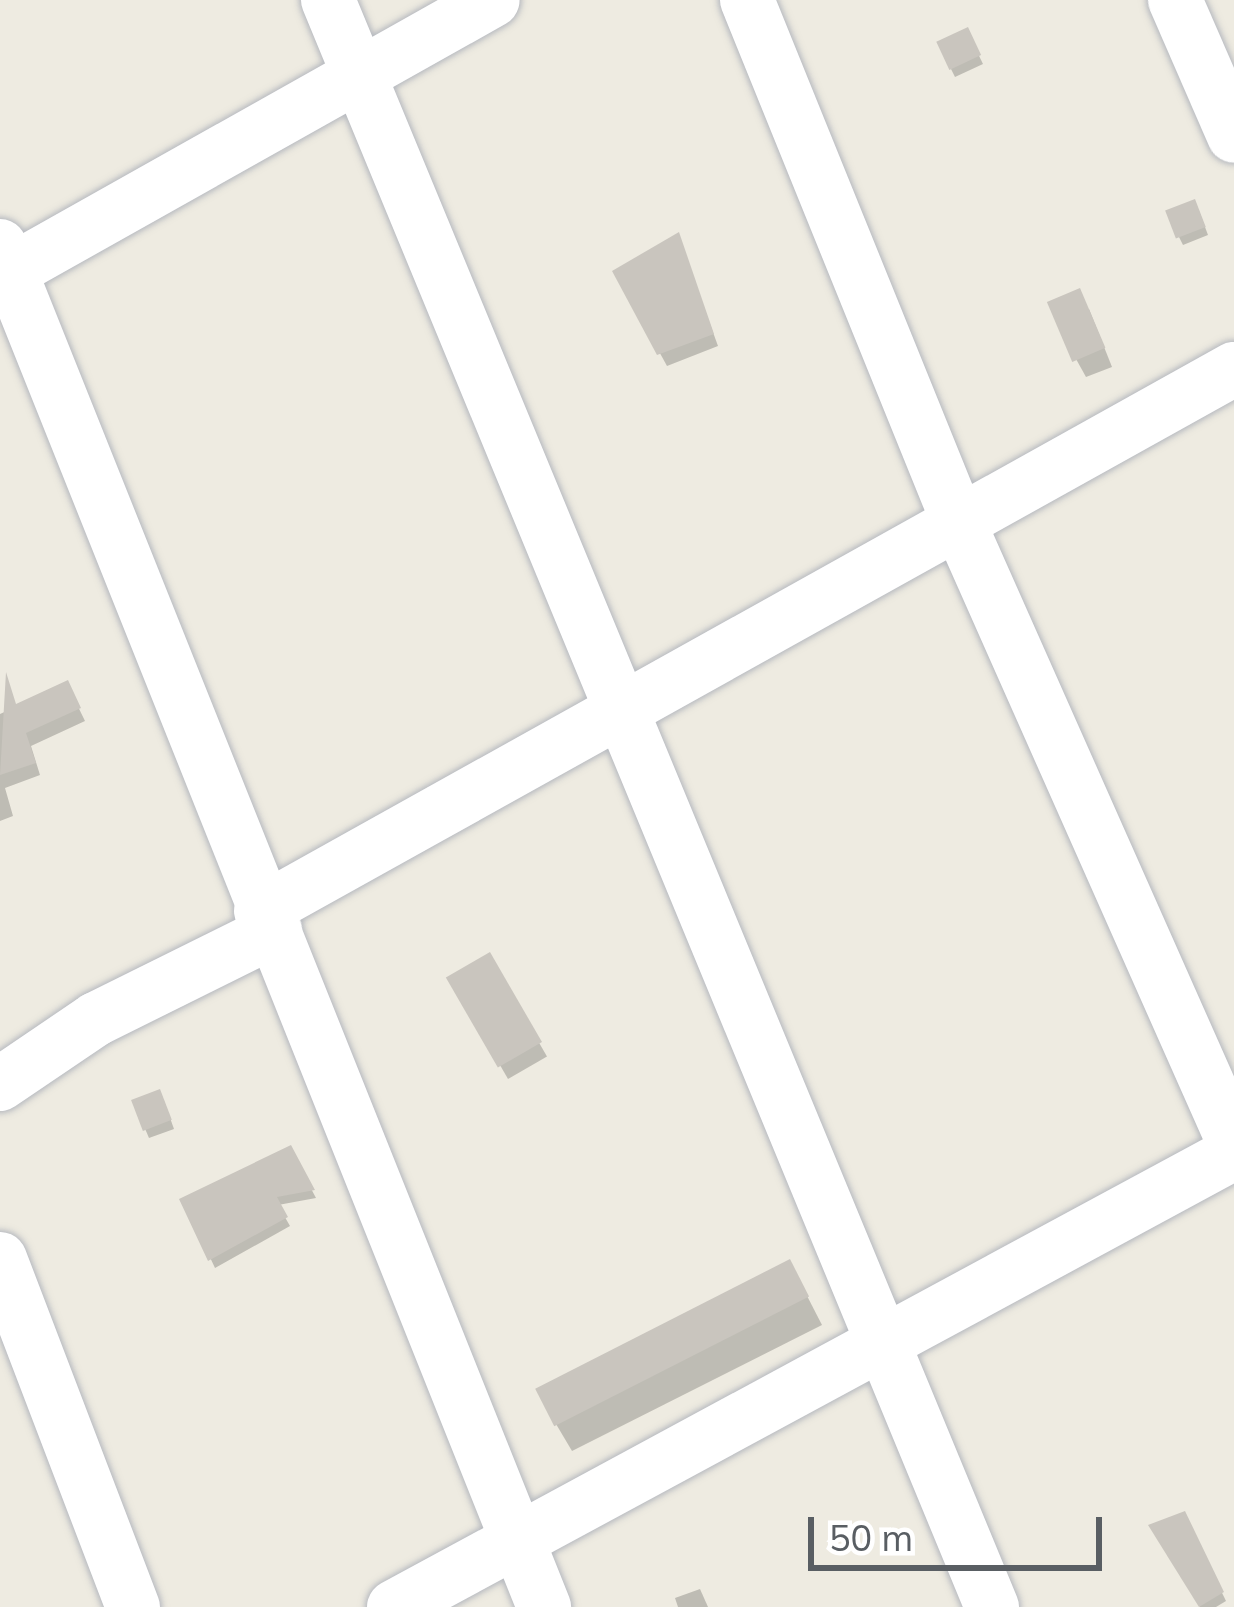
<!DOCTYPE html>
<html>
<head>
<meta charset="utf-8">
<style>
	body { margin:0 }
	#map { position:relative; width:1234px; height:1607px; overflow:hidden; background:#eeebe1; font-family:Mulish,sans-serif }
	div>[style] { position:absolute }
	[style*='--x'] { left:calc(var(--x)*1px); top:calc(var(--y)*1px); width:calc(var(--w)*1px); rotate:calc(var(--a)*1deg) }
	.shadow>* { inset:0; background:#0003; transform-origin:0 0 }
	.building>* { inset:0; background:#c9c5be; transform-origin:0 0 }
	.roads { filter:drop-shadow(0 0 3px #b6b9bf) drop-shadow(0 0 3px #b6b9bf) }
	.minor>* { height:54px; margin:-27px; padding:0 27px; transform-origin:27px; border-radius:27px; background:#fff }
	span { translate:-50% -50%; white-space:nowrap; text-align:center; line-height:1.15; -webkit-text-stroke:9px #fff; paint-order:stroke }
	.scale { position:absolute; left:808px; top:1517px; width:294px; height:54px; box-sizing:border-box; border:6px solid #595e63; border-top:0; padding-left:15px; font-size:36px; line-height:42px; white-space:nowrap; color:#595e63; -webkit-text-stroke:9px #fff; paint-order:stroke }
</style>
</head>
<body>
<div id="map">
	<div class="shadow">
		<div style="clip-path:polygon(967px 31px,983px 64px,955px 77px,951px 69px)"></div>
		<div style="clip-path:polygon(1199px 211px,1208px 235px,1183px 245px,1179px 237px)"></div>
		<div style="clip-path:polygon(678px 236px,718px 346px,667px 366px,616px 273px)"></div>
		<div style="clip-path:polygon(1089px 309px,1112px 367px,1086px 377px,1076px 359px)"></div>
		<div style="clip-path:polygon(67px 684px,85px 721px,31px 746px,40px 775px,5px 788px,13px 816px,0 821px,0 714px)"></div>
		<div style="left:489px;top:956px;width:116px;height:45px;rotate:60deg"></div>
		<div style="clip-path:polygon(164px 1101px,174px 1129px,149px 1138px,134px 1103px)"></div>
		<div style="clip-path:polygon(290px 1149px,316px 1198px,278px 1205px,290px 1226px,215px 1268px,183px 1200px)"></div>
		<div style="clip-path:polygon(804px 1290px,822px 1325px,572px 1451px,556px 1424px)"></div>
		<div style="clip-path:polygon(1188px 1523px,1226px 1601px,1216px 1607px,1200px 1607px,1152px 1527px)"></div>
		<div style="clip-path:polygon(700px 1589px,708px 1607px,678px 1607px,675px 1598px)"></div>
	</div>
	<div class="building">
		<div style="left:968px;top:27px;width:31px;height:35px;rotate:65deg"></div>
		<div style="left:1195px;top:199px;width:30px;height:32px;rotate:69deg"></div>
		<div style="clip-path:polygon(679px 232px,714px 334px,657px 355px,612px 271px)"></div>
		<div style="left:1080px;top:288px;width:65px;height:36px;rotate:67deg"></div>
		<div style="clip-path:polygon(6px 672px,16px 704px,68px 680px,81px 708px,26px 733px,36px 763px,0 775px)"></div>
		<div style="left:490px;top:952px;width:104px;height:51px;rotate:60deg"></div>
		<div style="left:160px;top:1089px;width:33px;height:31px;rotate:69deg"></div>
		<div style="clip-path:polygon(291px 1145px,315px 1190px,277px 1197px,288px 1217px,208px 1261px,179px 1199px)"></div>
		<div style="left:790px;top:1259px;width:42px;height:286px;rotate:63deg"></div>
		<div style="clip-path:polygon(1185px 1511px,1224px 1592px,1199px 1607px,1148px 1525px)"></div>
	</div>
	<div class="roads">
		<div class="minor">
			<div style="--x:328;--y:0;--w:1739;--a:67.55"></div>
			<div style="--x:747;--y:0;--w:562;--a:67.95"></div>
			<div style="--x:958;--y:521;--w:680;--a:66.07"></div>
			<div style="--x:1175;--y:0;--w:148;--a:66.5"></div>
			<div style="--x:0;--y:246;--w:1466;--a:68.21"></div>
			<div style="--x:0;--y:277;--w:565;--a:-29.33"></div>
			<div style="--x:261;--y:911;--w:1114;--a:-29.12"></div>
			<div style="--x:0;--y:1084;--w:116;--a:-34.1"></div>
			<div style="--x:96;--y:1019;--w:200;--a:-26.4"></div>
			<div style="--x:0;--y:1259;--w:373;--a:69.1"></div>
			<div style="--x:394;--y:1607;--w:955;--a:-28.39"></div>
		</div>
	</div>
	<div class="scale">50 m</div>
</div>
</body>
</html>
